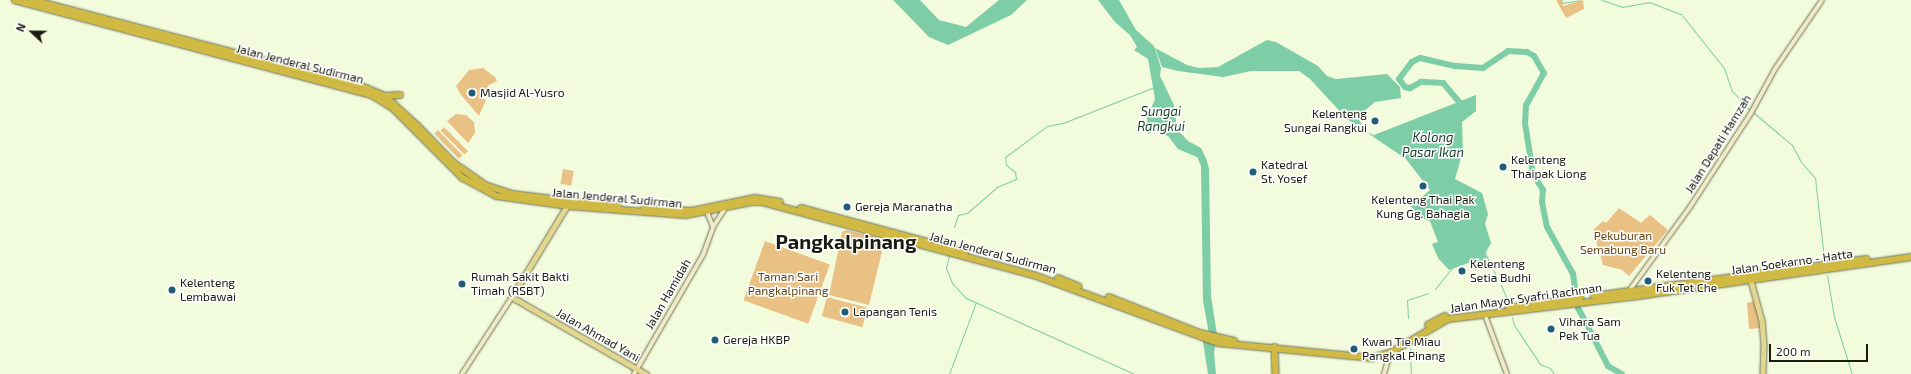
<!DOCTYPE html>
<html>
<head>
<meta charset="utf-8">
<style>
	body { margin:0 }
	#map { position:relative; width:1911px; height:374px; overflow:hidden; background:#f3fbdd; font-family:"Exo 2",sans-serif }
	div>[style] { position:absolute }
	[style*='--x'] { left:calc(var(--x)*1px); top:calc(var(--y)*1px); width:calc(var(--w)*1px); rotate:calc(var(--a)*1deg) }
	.green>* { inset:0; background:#eac184; transform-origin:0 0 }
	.water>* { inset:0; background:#7dcda6 }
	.stream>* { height:1px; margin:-0.5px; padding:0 0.5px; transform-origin:0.5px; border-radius:0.5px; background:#7dcda6 }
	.river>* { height:6px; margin:-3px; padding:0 3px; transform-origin:3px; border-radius:3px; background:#7dcda6 }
	.roads { filter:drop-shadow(0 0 1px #6c7358) drop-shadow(0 0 1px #6c7358) }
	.secondary>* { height:4px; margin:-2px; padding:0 2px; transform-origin:2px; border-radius:2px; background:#f1eac7 }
	.primary>* { height:4.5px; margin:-2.25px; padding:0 2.25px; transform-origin:2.25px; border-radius:2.25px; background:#e3d68f }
	.highway>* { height:5.5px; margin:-2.75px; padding:0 2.75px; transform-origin:2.75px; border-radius:2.75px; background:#d1ba44 }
	.dots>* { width:11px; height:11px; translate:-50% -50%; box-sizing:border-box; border:2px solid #fff; border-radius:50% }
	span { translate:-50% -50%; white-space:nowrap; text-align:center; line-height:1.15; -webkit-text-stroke:3px #fff; paint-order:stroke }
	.street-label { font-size:12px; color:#191c11 }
	.poi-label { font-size:12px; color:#191c11 }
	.left { translate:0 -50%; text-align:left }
	.right { translate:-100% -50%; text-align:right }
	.park-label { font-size:12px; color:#654715 }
	.water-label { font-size:13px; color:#1c402f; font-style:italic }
	.town-label { font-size:20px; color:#191c11; font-weight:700 }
	.north { position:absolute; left:12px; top:12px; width:40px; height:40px; -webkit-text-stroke:3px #fff; paint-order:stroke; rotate:292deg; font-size:11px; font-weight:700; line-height:16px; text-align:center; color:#191c11 }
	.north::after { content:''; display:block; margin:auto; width:14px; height:18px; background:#191c11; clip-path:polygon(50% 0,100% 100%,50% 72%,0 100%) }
	.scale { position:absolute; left:1769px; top:344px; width:99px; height:18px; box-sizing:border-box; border:2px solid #191c11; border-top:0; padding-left:5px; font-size:12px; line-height:14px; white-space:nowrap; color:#191c11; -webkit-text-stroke:3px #fff; paint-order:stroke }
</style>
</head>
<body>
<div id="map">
	<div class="green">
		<div style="clip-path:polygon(1556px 0,1562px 0,1563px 6px,1583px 0,1584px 9px,1566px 18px)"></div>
		<div style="clip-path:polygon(483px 68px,495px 77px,497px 81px,489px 85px,481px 97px,486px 100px,479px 116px,461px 95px,456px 86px,469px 70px)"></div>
		<div style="clip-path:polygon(456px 114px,466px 115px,474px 122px,475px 133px,468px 143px,447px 121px)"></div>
		<div style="left:444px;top:127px;width:34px;height:5px;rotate:45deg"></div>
		<div style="left:438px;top:130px;width:35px;height:5px;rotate:46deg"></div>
		<div style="left:563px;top:169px;width:11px;height:15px;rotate:10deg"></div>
		<div style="clip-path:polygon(1619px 208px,1641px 223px,1650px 215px,1668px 230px,1629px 276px,1622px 270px,1603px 265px,1593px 230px,1603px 221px,1606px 223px)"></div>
		<div style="clip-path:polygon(846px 230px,885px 239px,869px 305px,829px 295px,842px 232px)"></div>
		<div style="left:765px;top:241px;width:69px;height:63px;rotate:20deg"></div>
		<div style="left:827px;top:297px;width:42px;height:20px;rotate:15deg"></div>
		<div style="clip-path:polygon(1755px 301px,1760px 328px,1749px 329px,1747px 303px)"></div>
	</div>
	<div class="water">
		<div style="clip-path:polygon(893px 0,920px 0,939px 20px,966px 27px,999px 0,1027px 0,1011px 15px,948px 45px,929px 37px)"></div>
		<div style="clip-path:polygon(1098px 0,1119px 0,1136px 30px,1154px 46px,1161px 68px,1160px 76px,1174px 105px,1177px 129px,1188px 141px,1201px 148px,1206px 158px,1209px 169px,1211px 296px,1217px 335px,1214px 352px,1216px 374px,1208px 374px,1203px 342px,1209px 337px,1209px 334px,1203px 301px,1201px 166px,1197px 157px,1178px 149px,1168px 136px,1155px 131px,1148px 134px,1147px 118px,1155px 99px,1148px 59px,1134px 50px,1137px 47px,1130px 35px,1115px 22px)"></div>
		<div style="clip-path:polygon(1267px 40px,1276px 42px,1318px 66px,1327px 76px,1336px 79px,1387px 74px,1400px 87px,1401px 98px,1375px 102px,1357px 117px,1368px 133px,1374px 135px,1476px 95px,1476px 111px,1462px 122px,1463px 151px,1455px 179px,1482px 193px,1488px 214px,1485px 224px,1491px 243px,1485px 254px,1487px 258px,1474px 265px,1471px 262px,1449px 270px,1438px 258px,1432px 244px,1438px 242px,1430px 221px,1418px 217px,1411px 206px,1430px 190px,1406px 159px,1347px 119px,1310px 79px,1299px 71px,1251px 71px,1223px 77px,1178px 71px,1162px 67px,1155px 48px,1187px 65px,1199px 68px,1218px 67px)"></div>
	</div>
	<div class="stream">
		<div style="--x:1561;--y:0;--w:3;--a:72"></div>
		<div style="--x:1562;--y:3;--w:18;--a:-9"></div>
		<div style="--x:1602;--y:0;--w:21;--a:19"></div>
		<div style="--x:1622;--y:7;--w:27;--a:-10"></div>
		<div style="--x:1649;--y:2;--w:34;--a:21"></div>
		<div style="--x:1681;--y:14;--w:69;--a:51.5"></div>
		<div style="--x:1724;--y:68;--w:24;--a:71"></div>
		<div style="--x:1732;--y:91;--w:25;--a:47"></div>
		<div style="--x:1754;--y:113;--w:50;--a:40.1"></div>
		<div style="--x:1792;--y:145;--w:19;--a:62"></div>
		<div style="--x:1801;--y:162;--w:21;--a:49"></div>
		<div style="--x:1815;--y:178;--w:81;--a:83.6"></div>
		<div style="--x:954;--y:227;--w:13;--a:-72"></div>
		<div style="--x:958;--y:215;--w:9;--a:-13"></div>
		<div style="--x:967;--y:213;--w:40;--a:-41"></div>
		<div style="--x:997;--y:187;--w:21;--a:-23"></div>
		<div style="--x:1016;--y:179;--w:7;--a:-98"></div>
		<div style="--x:1015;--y:172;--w:11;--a:-142"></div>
		<div style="--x:1006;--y:165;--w:8;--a:-97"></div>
		<div style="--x:1005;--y:157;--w:52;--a:-36.4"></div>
		<div style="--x:1047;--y:126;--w:16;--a:-11"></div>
		<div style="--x:1063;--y:123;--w:96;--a:-21.5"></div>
		<div style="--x:1485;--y:253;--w:28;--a:64"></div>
		<div style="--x:949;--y:255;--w:13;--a:103"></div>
		<div style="--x:946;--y:268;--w:16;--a:68"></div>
		<div style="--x:952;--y:283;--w:21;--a:47"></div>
		<div style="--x:966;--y:298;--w:184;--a:24.3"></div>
		<div style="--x:1827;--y:275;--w:43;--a:80.5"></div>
		<div style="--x:1834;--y:317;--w:60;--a:72.5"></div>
		<div style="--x:1501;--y:285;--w:21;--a:67"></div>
		<div style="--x:1435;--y:289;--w:26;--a:-51"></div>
		<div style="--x:1512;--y:317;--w:8;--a:76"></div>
		<div style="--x:1514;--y:325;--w:47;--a:56.3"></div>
		<div style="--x:1540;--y:364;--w:11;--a:22"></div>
		<div style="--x:1550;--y:368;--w:7;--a:56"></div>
		<div style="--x:1408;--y:318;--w:18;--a:-93"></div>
		<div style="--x:1407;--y:300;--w:22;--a:-18"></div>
		<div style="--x:1410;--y:348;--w:26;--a:88"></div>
		<div style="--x:949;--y:374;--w:77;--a:-69.4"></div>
	</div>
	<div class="river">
		<div style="--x:1460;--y:103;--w:26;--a:-130"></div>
		<div style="--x:1443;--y:83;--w:22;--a:-177"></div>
		<div style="--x:1421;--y:82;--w:13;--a:151"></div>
		<div style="--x:1410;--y:88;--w:5;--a:-169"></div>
		<div style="--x:1405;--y:87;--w:10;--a:-127"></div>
		<div style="--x:1399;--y:79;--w:21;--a:-53"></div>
		<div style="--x:1412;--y:62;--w:9;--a:-27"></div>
		<div style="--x:1420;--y:58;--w:37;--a:13"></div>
		<div style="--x:1456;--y:66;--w:27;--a:4"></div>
		<div style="--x:1483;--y:68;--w:30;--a:-34"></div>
		<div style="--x:1508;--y:51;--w:19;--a:3"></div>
		<div style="--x:1527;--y:52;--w:8;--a:30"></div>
		<div style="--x:1534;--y:56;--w:20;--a:60"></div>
		<div style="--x:1544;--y:73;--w:37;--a:119"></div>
		<div style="--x:1526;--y:105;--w:18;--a:93"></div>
		<div style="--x:1525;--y:123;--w:52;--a:81.1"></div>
		<div style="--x:1533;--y:174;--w:19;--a:58"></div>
		<div style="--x:1543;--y:190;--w:12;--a:95"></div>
		<div style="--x:1542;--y:202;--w:25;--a:79"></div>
		<div style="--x:1547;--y:227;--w:54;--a:61"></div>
		<div style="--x:1573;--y:274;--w:34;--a:82"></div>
		<div style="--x:1578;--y:308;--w:19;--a:62"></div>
		<div style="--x:1587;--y:325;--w:46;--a:62.9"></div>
		<div style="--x:1608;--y:366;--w:16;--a:30"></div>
	</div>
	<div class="roads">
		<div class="secondary">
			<div style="--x:707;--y:212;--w:16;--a:68"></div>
			<div style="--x:1629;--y:291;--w:104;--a:-54"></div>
			<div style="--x:1690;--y:207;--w:112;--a:-57"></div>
			<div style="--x:1751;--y:113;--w:50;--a:-61.4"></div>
			<div style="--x:1775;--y:69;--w:83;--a:-55.7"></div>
			<div style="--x:1485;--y:315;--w:63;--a:69.6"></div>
			<div style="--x:462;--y:374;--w:92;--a:-57"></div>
			<div style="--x:634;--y:374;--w:138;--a:-59.9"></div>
			<div style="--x:703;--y:255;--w:30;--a:-70"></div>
			<div style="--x:713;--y:227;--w:24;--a:-57"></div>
			<div style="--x:1384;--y:374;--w:22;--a:-74"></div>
		</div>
		<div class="primary">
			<div style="--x:568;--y:205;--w:108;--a:121.3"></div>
			<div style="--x:512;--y:297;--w:155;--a:29.9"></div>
			<div style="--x:1750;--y:277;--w:46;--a:74.7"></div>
			<div style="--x:1762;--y:321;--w:24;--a:85"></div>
			<div style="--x:1764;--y:345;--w:29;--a:92"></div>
		</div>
		<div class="highway">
			<div style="--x:15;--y:0;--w:369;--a:14.9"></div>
			<div style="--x:372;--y:95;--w:25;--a:32"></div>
			<div style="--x:393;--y:108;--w:99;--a:45"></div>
			<div style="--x:463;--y:178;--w:38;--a:28"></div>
			<div style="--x:497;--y:196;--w:72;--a:8"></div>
			<div style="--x:568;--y:206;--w:118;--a:4.4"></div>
			<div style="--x:686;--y:215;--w:66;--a:-11.3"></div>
			<div style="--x:751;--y:202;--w:12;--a:0"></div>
			<div style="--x:763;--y:202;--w:281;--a:15.1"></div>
			<div style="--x:1034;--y:275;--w:197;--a:20.2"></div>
			<div style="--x:1219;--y:343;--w:154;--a:5.6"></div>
			<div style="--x:1372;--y:358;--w:19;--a:-16"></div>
			<div style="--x:1390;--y:353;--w:67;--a:-30.4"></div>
			<div style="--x:1448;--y:319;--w:184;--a:-6.9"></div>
			<div style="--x:1631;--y:297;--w:283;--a:-8.1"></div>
			<div style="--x:32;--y:0;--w:338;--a:14.6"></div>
			<div style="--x:359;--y:85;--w:28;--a:23"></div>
			<div style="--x:385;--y:96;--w:45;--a:42.3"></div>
			<div style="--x:418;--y:126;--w:52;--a:45.8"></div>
			<div style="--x:454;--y:163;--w:38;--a:35"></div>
			<div style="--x:485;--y:185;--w:28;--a:18"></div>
			<div style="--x:512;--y:194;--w:107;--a:7"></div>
			<div style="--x:385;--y:96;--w:15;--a:-4"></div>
			<div style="--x:801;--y:208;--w:170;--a:15"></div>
			<div style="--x:644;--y:209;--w:48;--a:2.4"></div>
			<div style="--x:692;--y:211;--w:64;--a:-11.7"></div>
			<div style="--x:755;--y:198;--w:25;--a:9"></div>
			<div style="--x:1058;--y:278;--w:22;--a:22"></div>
			<div style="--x:1594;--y:296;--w:275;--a:-7.7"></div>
			<div style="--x:1109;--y:297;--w:98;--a:21.6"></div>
			<div style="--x:1200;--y:333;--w:35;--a:13"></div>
			<div style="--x:1509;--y:308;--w:72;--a:-8"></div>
			<div style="--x:1428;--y:325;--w:19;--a:-28"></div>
			<div style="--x:1275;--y:347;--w:27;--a:88"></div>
		</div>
	</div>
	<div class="dots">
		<div style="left:472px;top:93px;background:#1e5d74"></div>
		<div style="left:1375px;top:121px;background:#1e5d74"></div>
		<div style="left:1503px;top:167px;background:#1e5d74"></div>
		<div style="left:1253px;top:172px;background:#1e5d74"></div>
		<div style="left:1423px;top:186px;background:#1e5d74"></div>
		<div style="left:847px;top:207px;background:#1e5d74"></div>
		<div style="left:1462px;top:271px;background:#1e5d74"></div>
		<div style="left:1648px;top:281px;background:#1e5d74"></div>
		<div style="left:462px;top:284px;background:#1e5d74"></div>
		<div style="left:172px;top:290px;background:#1e5d74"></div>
		<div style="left:845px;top:312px;background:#1e5d74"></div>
		<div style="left:1551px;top:329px;background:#1e5d74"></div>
		<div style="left:715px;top:340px;background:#1e5d74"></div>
		<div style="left:1354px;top:349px;background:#1e5d74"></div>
	</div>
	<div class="street-label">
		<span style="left:300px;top:64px;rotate:14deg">Jalan Jenderal Sudirman</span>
		<span style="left:1718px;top:144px;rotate:-58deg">Jalan Depati Hamzah</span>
		<span style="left:617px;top:198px;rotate:5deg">Jalan Jenderal Sudirman</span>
		<span style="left:993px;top:253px;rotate:15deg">Jalan Jenderal Sudirman</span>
		<span style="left:1792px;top:262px;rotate:-8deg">Jalan Soekarno - Hatta</span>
		<span style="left:668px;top:294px;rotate:-60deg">Jalan Hamidah</span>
		<span style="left:1526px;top:298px;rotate:-8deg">Jalan Mayor Syafri Rachman</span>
		<span style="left:598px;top:335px;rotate:30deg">Jalan Ahmad Yani</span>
	</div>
	<div class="poi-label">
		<span class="left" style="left:480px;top:93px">Masjid Al-Yusro</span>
		<span class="right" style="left:1367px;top:121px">Kelenteng<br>Sungai Rangkui</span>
		<span class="left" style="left:1511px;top:167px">Kelenteng<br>Thaipak Liong</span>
		<span class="left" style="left:1261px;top:172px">Katedral<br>St. Yosef</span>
		<span style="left:1423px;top:207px">Kelenteng Thai Pak<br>Kung Gg. Bahagia</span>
		<span class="left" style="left:855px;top:207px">Gereja Maranatha</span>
		<span class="left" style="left:1470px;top:271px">Kelenteng<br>Setia Budhi</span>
		<span class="left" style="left:1656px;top:281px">Kelenteng<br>Fuk Tet Che</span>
		<span class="left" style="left:471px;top:284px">Rumah Sakit Bakti<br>Timah (RSBT)</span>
		<span class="left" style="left:180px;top:290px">Kelenteng<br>Lembawai</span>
		<span class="left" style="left:853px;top:312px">Lapangan Tenis</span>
		<span class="left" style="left:1559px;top:329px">Vihara Sam<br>Pek Tua</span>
		<span class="left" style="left:723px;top:340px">Gereja HKBP</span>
		<span class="left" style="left:1362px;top:349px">Kwan Tie Miau<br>Pangkal Pinang</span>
	</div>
	<div class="park-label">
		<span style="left:1623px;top:243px">Pekuburan<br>Semabung Baru</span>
		<span style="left:788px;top:284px">Taman Sari<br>Pangkalpinang</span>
	</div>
	<div class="water-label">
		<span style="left:1161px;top:119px">Sungai<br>Rangkui</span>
		<span style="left:1433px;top:145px">Kolong<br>Pasar Ikan</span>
	</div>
	<div class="town-label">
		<span style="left:846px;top:241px">Pangkalpinang</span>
	</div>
	<div class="north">N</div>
	<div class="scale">200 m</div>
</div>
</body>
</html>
